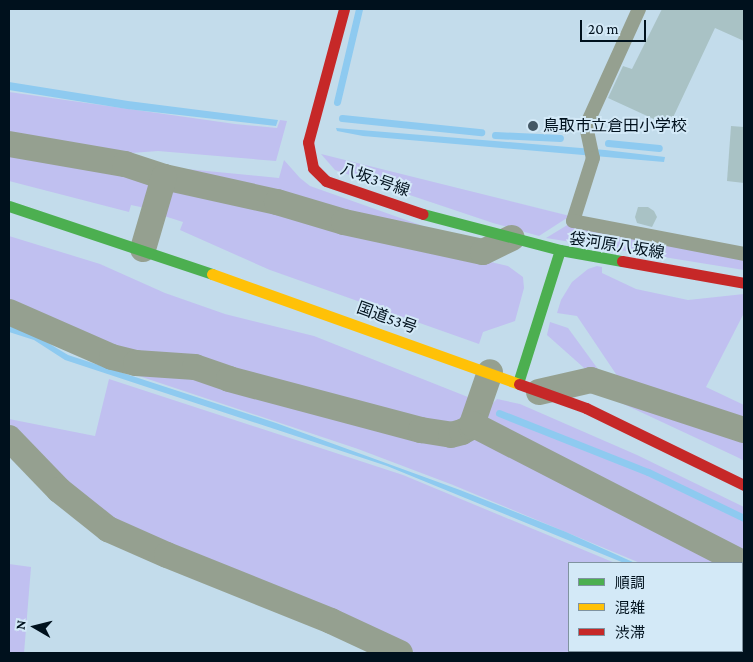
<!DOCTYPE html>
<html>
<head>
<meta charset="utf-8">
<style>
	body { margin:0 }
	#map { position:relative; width:753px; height:662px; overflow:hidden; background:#c3dceb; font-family:"Crimson Pro","Noto Sans JP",serif }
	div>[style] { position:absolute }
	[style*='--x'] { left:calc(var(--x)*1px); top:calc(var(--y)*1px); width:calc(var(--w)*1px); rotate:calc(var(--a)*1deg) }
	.green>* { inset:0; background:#c0c0f0 }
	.water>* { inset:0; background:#8ecaf0 }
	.stream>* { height:7px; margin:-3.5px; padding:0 3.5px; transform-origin:3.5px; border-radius:3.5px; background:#8ecaf0 }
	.building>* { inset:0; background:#a9c2c5 }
	.lane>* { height:14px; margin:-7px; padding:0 7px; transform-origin:7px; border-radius:7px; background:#95a090 }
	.street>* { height:26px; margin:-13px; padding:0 13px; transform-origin:13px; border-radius:13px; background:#95a090 }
	.fast>* { height:11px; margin:-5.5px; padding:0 5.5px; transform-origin:5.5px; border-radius:5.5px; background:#4caf50 }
	.slow>* { height:11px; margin:-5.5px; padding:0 5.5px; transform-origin:5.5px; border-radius:5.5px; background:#ffc107 }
	.jam>* { height:11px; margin:-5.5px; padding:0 5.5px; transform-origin:5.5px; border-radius:5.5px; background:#c62828 }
	.dots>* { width:14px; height:14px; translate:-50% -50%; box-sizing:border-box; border:2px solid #d3e9f7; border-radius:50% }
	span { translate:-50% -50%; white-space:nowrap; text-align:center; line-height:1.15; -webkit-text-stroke:4px #d3e9f7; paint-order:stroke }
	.poi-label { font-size:16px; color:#00111d }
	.left { translate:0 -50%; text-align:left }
	.street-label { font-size:16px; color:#00111d }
	.frame { position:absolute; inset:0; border:10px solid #00111d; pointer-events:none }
	.legend { position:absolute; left:568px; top:562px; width:175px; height:90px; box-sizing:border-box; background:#d3e9f7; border:1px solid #7f93a0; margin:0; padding:6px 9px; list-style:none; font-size:15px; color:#00111d }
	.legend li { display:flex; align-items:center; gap:10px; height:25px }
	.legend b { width:25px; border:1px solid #7f93a0 }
	.north { position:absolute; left:10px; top:602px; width:50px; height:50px; -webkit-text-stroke:4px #d3e9f7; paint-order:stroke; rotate:278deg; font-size:14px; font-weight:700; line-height:20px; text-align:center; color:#00111d }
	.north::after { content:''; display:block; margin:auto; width:18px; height:22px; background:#00111d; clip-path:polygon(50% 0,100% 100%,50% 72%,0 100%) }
	.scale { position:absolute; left:580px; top:20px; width:66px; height:22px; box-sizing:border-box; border:2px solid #00111d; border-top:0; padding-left:6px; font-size:15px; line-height:18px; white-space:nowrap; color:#00111d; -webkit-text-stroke:4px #d3e9f7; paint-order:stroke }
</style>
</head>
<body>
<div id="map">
	<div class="green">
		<div style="clip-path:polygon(9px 92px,235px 124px,277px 128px,280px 120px,287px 121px,276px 161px,158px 151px,131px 153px,9px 137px)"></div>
		<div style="clip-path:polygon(9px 150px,155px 181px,150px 209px,131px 205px,129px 212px,9px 181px)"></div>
		<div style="clip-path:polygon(321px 154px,570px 216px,539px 236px,493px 223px,335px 170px)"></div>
		<div style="clip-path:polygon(284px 160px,300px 178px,310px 186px,474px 244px,176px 168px,279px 178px)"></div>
		<div style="clip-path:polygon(164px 187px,508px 266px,523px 277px,524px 288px,515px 321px,483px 332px,479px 344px,270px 270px,180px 230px,183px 222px,161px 215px)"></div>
		<div style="clip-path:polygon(569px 224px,744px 258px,744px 270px,546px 238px)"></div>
		<div style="clip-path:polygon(9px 236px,100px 264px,165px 293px,225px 314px,314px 336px,473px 399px,460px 427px,154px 361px,9px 307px)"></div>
		<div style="clip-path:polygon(597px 266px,602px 267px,602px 273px,636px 289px,688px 300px,744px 294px,744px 313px,706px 387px,744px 405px,744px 423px,624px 386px,577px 316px,557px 313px,561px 300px,572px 282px,588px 269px)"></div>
		<div style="clip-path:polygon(550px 322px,568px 328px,603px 376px,592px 375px,547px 335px)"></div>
		<div style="clip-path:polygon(70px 353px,472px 437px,719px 563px,640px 563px,453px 485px,358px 449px)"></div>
		<div style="clip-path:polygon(109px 379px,403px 475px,615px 563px,569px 563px,569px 651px,653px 651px,652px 653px,416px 653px,323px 608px,108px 520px,9px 431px,9px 419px,95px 436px)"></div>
		<div style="clip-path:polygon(587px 387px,744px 437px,744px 461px,739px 458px)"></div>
		<div style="clip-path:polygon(497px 399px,520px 404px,637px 455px,744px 507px,744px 552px,486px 417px,493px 403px)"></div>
		<div style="clip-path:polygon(9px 564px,31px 567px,24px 653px,9px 653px)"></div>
	</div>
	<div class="water">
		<div style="clip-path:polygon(9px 82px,128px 101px,278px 120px,276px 126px,127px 109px,9px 90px)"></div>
		<div style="clip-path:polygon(336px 128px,605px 150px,665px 157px,664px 162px,363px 136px,337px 131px)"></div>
		<div style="clip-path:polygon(9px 326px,35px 335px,68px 355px,276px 423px,460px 490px,566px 532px,635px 563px,624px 563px,387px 466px,65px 360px,34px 340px,9px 332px)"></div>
	</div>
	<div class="stream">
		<div style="--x:337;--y:102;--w:96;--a:-76.7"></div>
		<div style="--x:342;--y:118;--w:140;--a:5.8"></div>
		<div style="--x:495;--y:135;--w:65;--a:2.6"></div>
		<div style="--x:608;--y:143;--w:51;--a:5.6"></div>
		<div style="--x:499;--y:413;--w:160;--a:21.6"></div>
		<div style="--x:648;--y:472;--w:106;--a:25.6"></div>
	</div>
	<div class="building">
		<div style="clip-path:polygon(662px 9px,744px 9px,744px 41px,715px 28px,669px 126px,608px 98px,623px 66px,632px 69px)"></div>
		<div style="clip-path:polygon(731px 126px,744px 127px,744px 183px,727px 181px)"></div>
		<div style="clip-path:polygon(638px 207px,648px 207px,654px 211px,657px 217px,652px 227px,637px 223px,635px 217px)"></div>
	</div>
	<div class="lane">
		<div style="--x:639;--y:9;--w:128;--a:114.4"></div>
		<div style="--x:586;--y:126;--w:33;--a:78"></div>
		<div style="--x:593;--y:158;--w:66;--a:107.6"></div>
		<div style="--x:573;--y:221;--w:174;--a:10.9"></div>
	</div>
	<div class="street">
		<div style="--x:9;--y:144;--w:118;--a:9.8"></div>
		<div style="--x:125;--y:164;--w:41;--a:18.4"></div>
		<div style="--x:164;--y:177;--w:116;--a:12.5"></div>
		<div style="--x:277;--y:202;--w:70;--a:16.6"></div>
		<div style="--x:344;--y:222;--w:142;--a:12.2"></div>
		<div style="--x:483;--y:252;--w:32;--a:-26"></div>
		<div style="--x:143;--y:249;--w:75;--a:-73.7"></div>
		<div style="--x:9;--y:312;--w:112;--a:23.6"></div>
		<div style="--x:112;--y:357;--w:25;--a:14"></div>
		<div style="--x:136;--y:363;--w:59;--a:3.9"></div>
		<div style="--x:195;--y:367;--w:36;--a:19"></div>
		<div style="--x:229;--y:379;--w:199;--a:14.9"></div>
		<div style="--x:421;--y:430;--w:30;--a:9"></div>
		<div style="--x:451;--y:435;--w:11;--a:-15"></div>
		<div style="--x:462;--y:432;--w:10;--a:-29"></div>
		<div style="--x:471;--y:427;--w:58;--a:-70.9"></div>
		<div style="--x:539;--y:392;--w:53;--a:-13"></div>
		<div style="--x:591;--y:380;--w:161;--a:18.1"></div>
		<div style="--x:472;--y:424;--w:306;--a:27.2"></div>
		<div style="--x:9;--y:438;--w:72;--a:46.1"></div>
		<div style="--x:59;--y:490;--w:63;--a:38.5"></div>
		<div style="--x:108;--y:529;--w:64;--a:23.8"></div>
		<div style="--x:167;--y:555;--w:177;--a:21.9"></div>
		<div style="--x:331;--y:621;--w:76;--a:24.9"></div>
	</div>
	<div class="fast">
		<div style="--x:9;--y:206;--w:214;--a:18.5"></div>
		<div style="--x:423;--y:214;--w:142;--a:14.7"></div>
		<div style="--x:560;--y:250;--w:63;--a:10.1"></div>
		<div style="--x:518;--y:383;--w:139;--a:-72.5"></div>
	</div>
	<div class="slow">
		<div style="--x:212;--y:274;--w:326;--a:19.7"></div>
	</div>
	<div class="jam">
		<div style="--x:344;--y:9;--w:138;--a:105.1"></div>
		<div style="--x:308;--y:142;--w:26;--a:79"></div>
		<div style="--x:313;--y:168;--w:18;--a:45"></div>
		<div style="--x:326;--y:181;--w:102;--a:18.8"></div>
		<div style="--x:622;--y:261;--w:124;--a:10.2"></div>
		<div style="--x:519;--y:384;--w:71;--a:19.7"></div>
		<div style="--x:586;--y:408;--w:176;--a:26"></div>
	</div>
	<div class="dots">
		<div style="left:533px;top:126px;background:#445865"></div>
	</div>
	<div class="poi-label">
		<span class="left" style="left:543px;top:126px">鳥取市立倉田小学校</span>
	</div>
	<div class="street-label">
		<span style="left:375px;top:180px;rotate:19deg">八坂3号線</span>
		<span style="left:617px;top:246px;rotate:9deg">袋河原八坂線</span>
		<span style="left:387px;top:318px;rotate:20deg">国道53号</span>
	</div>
	<div class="frame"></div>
	<ul class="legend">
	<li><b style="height:6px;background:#4caf50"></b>順調</li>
	<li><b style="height:6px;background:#ffc107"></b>混雑</li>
	<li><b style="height:6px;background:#c62828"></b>渋滞</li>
	</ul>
	<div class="north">N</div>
	<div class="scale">20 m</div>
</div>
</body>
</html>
